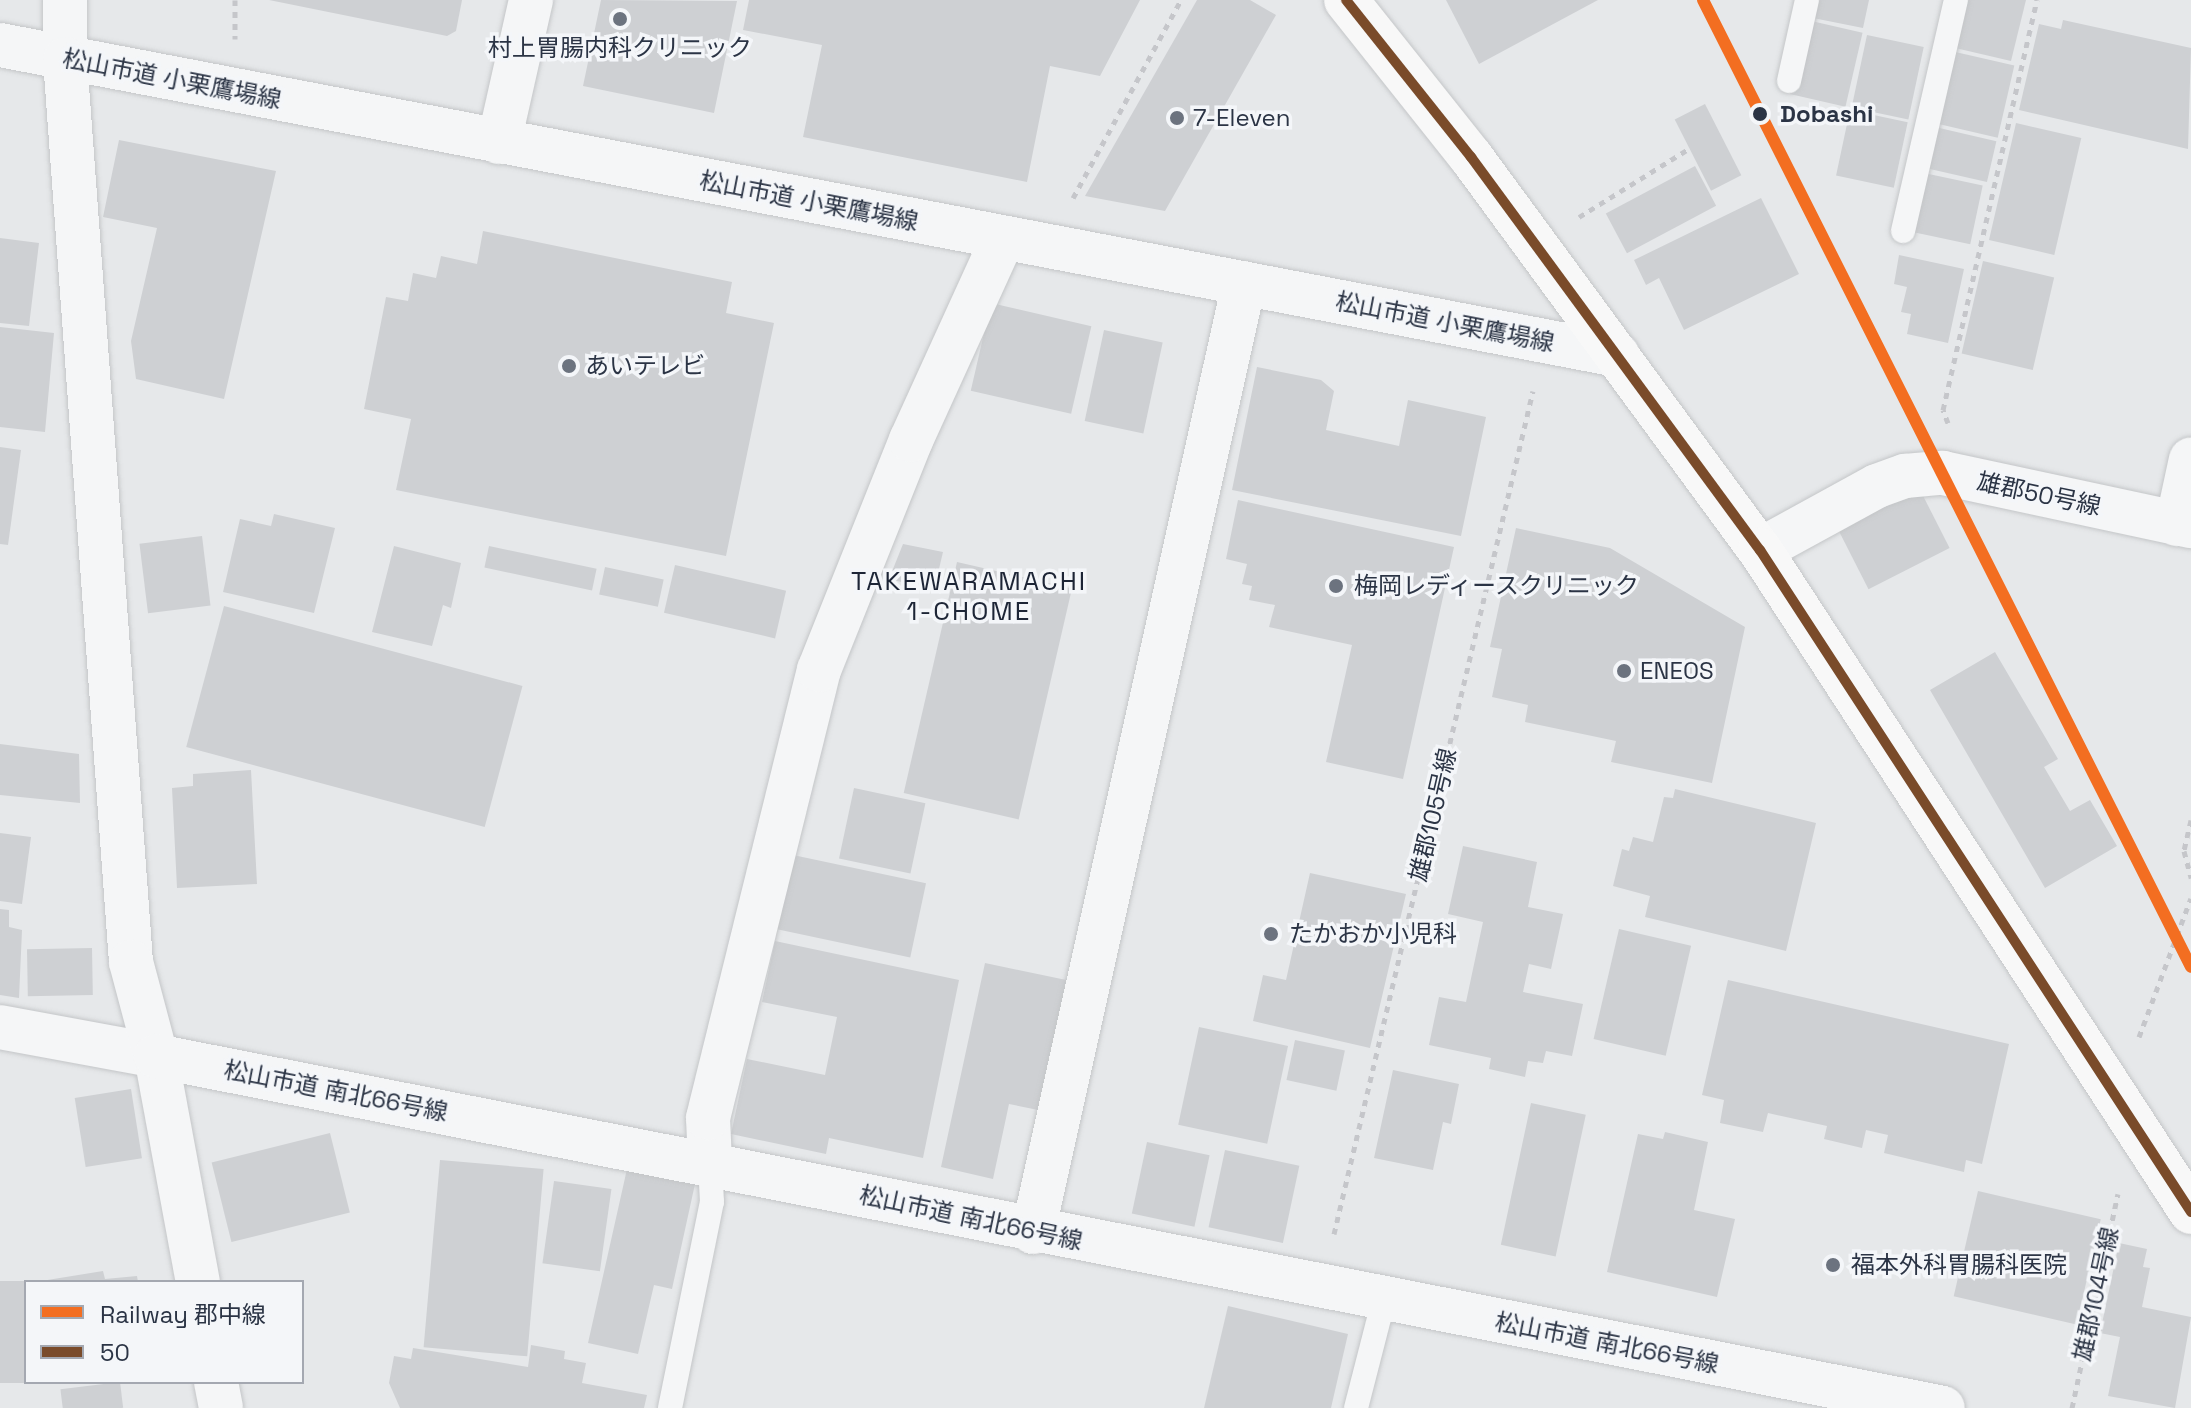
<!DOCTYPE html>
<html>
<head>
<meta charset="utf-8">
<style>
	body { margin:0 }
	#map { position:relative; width:2191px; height:1408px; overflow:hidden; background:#e6e8ea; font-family:"Space Grotesk","Noto Sans JP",sans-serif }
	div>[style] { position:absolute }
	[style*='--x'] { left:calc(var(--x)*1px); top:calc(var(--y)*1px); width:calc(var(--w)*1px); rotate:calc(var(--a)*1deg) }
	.building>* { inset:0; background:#ced0d3; transform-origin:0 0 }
	.path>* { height:5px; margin-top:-2.5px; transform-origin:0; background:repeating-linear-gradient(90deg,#c5c6ca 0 6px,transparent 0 12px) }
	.roads { filter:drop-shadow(0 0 2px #c4c6c8) drop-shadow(0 0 2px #c4c6c8) }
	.service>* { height:24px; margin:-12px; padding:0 12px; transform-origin:12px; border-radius:12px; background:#f5f6f7 }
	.minor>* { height:44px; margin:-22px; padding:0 22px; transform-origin:22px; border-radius:22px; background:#f5f6f7 }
	.tertiary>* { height:44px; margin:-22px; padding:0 22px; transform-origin:22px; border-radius:22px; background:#f5f6f7 }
	.primary>* { height:44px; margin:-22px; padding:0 22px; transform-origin:22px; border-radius:22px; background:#f8f8f8 }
	.bus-1>* { height:10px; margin:-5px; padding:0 5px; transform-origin:5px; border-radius:5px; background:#7a4b2a }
	.rail-1>* { height:12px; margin:-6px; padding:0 6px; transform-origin:6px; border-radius:6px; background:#f36e21 }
	.dots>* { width:22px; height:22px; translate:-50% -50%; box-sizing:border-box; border:4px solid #f4f6f9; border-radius:50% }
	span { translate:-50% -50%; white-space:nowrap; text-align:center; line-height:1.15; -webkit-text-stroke:7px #f4f6f9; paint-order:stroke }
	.poi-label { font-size:24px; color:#2b3445 }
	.left { translate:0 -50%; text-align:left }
	.street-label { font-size:24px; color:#2b3445 }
	.stop-label { font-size:24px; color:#2b3445; font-weight:700 }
	.neighbourhood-label { font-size:26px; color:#1d2536; letter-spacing:2px }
	.legend { position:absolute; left:24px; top:1280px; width:280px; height:104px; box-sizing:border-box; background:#f4f6f9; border:2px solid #a4a8b1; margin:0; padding:10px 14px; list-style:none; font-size:24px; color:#2b3445 }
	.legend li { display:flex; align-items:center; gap:16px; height:40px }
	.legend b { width:40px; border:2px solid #a4a8b1 }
</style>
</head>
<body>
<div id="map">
	<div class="building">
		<div style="clip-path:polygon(269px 0,462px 0,456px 31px,447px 36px)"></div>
		<div style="clip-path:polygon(601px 0,737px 1px,714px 113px,583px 86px)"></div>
		<div style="clip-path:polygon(749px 0,1140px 0,1100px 76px,1050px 66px,1027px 182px,803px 137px,822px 45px,743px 30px)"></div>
		<div style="clip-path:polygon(1197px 0,1250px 0,1276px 15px,1165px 211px,1085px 196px)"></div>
		<div style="clip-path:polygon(1446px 0,1598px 0,1479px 64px)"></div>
		<div style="clip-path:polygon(1812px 0,1869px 0,1863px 28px,1808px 17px)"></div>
		<div style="clip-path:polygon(1962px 0,2026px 0,2011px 61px,1951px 47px)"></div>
		<div style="left:1807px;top:20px;width:57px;height:76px;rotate:13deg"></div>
		<div style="clip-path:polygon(2063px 20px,2191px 48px,2188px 149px,2019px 110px,2039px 24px,2061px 29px)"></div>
		<div style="left:1867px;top:35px;width:58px;height:74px;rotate:12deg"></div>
		<div style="left:1951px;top:51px;width:65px;height:74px;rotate:13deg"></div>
		<div style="left:1705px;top:104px;width:80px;height:34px;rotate:63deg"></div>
		<div style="left:1850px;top:110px;width:59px;height:67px;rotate:12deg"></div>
		<div style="left:2016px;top:123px;width:67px;height:120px;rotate:13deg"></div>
		<div style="left:1935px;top:127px;width:63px;height:42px;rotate:13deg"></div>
		<div style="clip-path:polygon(119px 140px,276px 171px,224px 399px,136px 379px,131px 341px,157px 228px,103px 217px)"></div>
		<div style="left:1695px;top:166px;width:45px;height:101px;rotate:62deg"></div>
		<div style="left:1924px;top:173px;width:60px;height:60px;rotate:12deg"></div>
		<div style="clip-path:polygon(1761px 198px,1799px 274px,1684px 330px,1659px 278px,1646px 285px,1634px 260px)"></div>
		<div style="clip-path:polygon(483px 231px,732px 282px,726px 313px,774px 323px,726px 556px,396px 490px,411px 419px,364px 409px,386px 297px,408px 301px,413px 273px,436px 278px,441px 256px,477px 264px)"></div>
		<div style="clip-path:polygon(0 238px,39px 243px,29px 326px,0 323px)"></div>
		<div style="clip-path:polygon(1899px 255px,1964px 269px,1948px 343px,1907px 334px,1911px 314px,1901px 312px,1907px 287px,1894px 284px)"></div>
		<div style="left:1983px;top:261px;width:73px;height:95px;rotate:13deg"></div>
		<div style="left:991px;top:303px;width:103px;height:90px;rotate:13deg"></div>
		<div style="clip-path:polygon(0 327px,54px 333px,45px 432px,0 427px)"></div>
		<div style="left:1104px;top:330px;width:60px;height:93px;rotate:12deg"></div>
		<div style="clip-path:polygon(1257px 367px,1321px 380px,1334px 391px,1326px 430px,1399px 446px,1408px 400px,1486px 417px,1461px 536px,1232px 490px)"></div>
		<div style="clip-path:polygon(0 447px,21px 450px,8px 545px,0 544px)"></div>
		<div style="left:1916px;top:482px;width:74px;height:91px;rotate:63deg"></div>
		<div style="clip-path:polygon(1238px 500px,1454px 547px,1403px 779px,1326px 762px,1352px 645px,1269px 627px,1275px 605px,1249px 600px,1252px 586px,1242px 584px,1247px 564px,1226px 559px)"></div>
		<div style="clip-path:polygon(274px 514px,335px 528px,314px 613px,223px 592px,240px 519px,271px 526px)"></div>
		<div style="clip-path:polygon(1516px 528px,1610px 548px,1745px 627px,1712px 783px,1611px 762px,1616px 741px,1525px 722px,1528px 705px,1492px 697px,1502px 649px,1490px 647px)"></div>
		<div style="left:202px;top:536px;width:70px;height:63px;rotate:83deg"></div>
		<div style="clip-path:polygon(903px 544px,943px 552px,934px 590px,889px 579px)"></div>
		<div style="clip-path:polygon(394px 546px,461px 563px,451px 608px,443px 605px,432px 646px,372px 632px)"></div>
		<div style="left:489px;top:546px;width:110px;height:22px;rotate:12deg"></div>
		<div style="left:957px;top:562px;width:118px;height:237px;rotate:13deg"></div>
		<div style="left:675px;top:565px;width:114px;height:49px;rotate:13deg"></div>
		<div style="left:605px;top:567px;width:60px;height:28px;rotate:12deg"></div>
		<div style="left:224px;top:606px;width:309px;height:146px;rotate:15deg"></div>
		<div style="clip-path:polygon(1995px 652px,2058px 759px,2044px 767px,2070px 811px,2090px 800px,2117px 846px,2045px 888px,1930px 690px)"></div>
		<div style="clip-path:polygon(0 744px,79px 754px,80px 803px,0 795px)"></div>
		<div style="clip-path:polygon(251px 770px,257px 884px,177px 888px,172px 788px,193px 786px,193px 774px)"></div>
		<div style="left:854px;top:788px;width:73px;height:72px;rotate:12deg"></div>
		<div style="clip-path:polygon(1675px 789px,1816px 823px,1786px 951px,1645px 917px,1650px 896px,1613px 886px,1622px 849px,1629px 851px,1633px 837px,1653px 842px,1664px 797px,1673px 798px)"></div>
		<div style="clip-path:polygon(0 833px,31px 837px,22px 904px,0 901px)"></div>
		<div style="clip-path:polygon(1463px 846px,1537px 862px,1528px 907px,1563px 914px,1551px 969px,1529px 964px,1523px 992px,1583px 1004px,1572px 1056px,1546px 1051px,1543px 1063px,1528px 1061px,1525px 1077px,1489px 1069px,1491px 1058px,1429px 1045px,1439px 997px,1466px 1002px,1483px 922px,1448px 914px)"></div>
		<div style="left:793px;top:855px;width:136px;height:76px;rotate:12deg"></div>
		<div style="clip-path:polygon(1310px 873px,1406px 894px,1370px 1048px,1253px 1021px,1263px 975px,1286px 980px)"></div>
		<div style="clip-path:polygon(0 909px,9px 910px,9px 927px,22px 930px,19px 998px,0 995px)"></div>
		<div style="left:1619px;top:929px;width:74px;height:113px;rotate:13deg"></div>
		<div style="clip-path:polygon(775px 941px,959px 980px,923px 1158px,829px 1138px,826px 1154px,731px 1134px,747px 1059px,825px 1075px,837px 1017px,762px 1002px)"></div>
		<div style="left:92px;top:948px;width:47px;height:65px;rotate:89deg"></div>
		<div style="clip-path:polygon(985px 963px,1071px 981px,1043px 1111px,1009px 1104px,993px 1179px,941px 1167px)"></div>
		<div style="clip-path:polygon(1728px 980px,2009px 1044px,1982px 1164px,1966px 1160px,1964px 1172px,1884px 1153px,1888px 1135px,1866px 1130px,1862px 1148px,1824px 1139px,1827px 1126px,1768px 1113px,1763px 1132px,1720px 1123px,1724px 1100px,1702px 1095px)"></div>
		<div style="left:1199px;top:1027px;width:91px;height:100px;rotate:12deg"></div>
		<div style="left:1295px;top:1040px;width:51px;height:41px;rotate:12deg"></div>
		<div style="clip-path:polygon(1393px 1070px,1459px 1084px,1451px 1124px,1443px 1122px,1433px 1170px,1374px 1158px)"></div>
		<div style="left:131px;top:1089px;width:70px;height:57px;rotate:81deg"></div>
		<div style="left:1531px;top:1103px;width:56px;height:145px;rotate:12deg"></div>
		<div style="clip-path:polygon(1665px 1132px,1708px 1142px,1694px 1210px,1735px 1219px,1717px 1297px,1607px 1272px,1638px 1134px,1663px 1139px)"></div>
		<div style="left:330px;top:1133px;width:82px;height:122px;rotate:76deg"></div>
		<div style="left:1147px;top:1142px;width:64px;height:73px;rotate:12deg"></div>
		<div style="left:1225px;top:1150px;width:76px;height:79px;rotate:12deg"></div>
		<div style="left:440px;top:1160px;width:104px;height:188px;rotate:5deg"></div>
		<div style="clip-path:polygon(627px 1169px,695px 1184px,672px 1289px,654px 1285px,638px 1354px,588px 1343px)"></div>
		<div style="left:554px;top:1181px;width:58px;height:83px;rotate:8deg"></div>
		<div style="left:1978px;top:1191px;width:126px;height:108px;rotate:13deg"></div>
		<div style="clip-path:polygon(2119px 1243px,2147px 1249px,2143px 1267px,2150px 1268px,2142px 1307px,2191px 1317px,2175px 1408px,2108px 1396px,2120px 1337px,2100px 1333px)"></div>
		<div style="clip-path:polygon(103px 1271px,105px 1279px,137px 1276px,138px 1282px,35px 1282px)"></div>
		<div style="left:26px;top:1281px;width:102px;height:26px;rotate:90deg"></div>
		<div style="clip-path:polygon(1228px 1306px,1348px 1334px,1331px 1408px,1204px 1408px)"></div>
		<div style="clip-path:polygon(531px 1345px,565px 1351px,564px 1359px,586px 1363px,582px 1383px,647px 1395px,644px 1408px,400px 1408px,389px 1383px,394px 1356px,411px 1359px,413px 1348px,528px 1367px)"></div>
		<div style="left:120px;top:1382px;width:26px;height:60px;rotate:83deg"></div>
	</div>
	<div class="path">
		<div style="--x:235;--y:0;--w:39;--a:90"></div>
		<div style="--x:1073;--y:198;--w:226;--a:-61.4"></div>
		<div style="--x:1579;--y:217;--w:131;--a:-31.9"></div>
		<div style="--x:1948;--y:423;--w:14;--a:-111"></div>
		<div style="--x:1943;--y:410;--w:421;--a:-77.1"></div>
		<div style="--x:2191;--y:820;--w:32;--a:103"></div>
		<div style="--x:2184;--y:851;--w:28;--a:75"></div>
		<div style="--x:2139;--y:1037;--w:148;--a:-69.5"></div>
		<div style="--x:1334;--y:1234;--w:866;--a:-76.72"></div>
		<div style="--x:2072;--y:1408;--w:219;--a:-77.9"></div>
	</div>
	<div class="roads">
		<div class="service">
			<div style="--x:1789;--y:81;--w:83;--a:-77.5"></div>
			<div style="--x:1903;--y:231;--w:237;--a:-77.1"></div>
			<div style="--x:670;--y:1408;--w:210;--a:-78.5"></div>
			<div style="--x:712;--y:1202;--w:39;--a:-93"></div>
			<div style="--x:1356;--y:1408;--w:113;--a:-75.6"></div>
		</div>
		<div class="minor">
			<div style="--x:65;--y:59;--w:59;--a:-90"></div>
			<div style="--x:499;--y:142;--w:146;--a:-77.3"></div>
			<div style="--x:2177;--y:524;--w:66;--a:-77.8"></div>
			<div style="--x:1760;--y:550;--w:133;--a:-28.7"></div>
			<div style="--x:1877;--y:486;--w:30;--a:-20"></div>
			<div style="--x:1905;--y:476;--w:38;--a:-5"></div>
			<div style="--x:1943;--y:473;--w:254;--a:12.1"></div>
			<div style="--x:0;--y:1027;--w:159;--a:10.5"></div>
			<div style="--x:156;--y:1056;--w:230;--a:79.5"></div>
			<div style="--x:710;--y:1163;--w:45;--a:-92.5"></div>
			<div style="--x:708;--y:1118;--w:462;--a:-76.1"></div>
			<div style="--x:819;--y:670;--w:248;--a:-68.2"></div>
			<div style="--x:911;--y:440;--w:222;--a:-65.5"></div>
			<div style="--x:1033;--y:1232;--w:972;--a:-77.46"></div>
			<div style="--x:216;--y:1382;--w:26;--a:79"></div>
		</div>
		<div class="tertiary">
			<div style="--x:0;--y:45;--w:1647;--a:10.85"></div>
			<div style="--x:65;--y:59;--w:905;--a:85.82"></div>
			<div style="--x:131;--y:962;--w:97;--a:75.1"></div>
			<div style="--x:156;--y:1056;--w:1821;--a:11.14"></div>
		</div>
		<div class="primary">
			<div style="--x:1346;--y:0;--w:201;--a:51.5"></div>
			<div style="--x:1471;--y:157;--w:488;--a:53.7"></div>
			<div style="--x:1760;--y:550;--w:790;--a:56.93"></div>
		</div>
	</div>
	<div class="bus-1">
		<div style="--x:1346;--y:0;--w:201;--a:51.5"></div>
		<div style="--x:1471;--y:157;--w:488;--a:53.7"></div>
		<div style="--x:1760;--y:550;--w:790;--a:56.93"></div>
	</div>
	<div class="rail-1">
		<div style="--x:1703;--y:0;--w:1083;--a:63.22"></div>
	</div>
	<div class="dots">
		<div style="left:620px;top:19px;background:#6c737f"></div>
		<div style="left:1760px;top:114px;background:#2b3445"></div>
		<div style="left:1177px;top:118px;background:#6c737f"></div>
		<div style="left:569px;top:366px;background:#6c737f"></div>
		<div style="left:1336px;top:586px;background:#6c737f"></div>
		<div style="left:1624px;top:671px;background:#6c737f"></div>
		<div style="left:1271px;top:934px;background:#6c737f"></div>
		<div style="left:1833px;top:1265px;background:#6c737f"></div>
	</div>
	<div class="poi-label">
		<span style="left:620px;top:48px">村上胃腸内科クリニック</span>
		<span class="left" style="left:1193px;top:118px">7-Eleven</span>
		<span class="left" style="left:585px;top:366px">あいテレビ</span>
		<span class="left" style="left:1354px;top:586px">梅岡レディースクリニック</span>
		<span class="left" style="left:1640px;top:671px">ENEOS</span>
		<span class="left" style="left:1289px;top:934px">たかおか小児科</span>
		<span class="left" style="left:1851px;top:1265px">福本外科胃腸科医院</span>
	</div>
	<div class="street-label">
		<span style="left:172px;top:79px;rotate:11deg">松山市道 小栗鷹場線</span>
		<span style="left:809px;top:201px;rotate:11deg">松山市道 小栗鷹場線</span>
		<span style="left:1445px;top:322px;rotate:11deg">松山市道 小栗鷹場線</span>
		<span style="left:2039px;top:494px;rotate:12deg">雄郡50号線</span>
		<span style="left:1433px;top:815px;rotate:-77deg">雄郡105号線</span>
		<span style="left:336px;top:1091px;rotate:11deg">松山市道 南北66号線</span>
		<span style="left:971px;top:1218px;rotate:12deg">松山市道 南北66号線</span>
		<span style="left:2096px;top:1294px;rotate:-78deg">雄郡104号線</span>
		<span style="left:1607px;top:1343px;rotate:11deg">松山市道 南北66号線</span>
	</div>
	<div class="stop-label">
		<span class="left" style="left:1780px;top:114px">Dobashi</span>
	</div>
	<div class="neighbourhood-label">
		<span style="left:969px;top:597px">TAKEWARAMACHI<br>1-CHOME</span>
	</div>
	<ul class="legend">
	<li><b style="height:10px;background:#f36e21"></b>Railway 郡中線</li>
	<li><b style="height:10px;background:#7a4b2a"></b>50</li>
	</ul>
</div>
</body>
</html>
